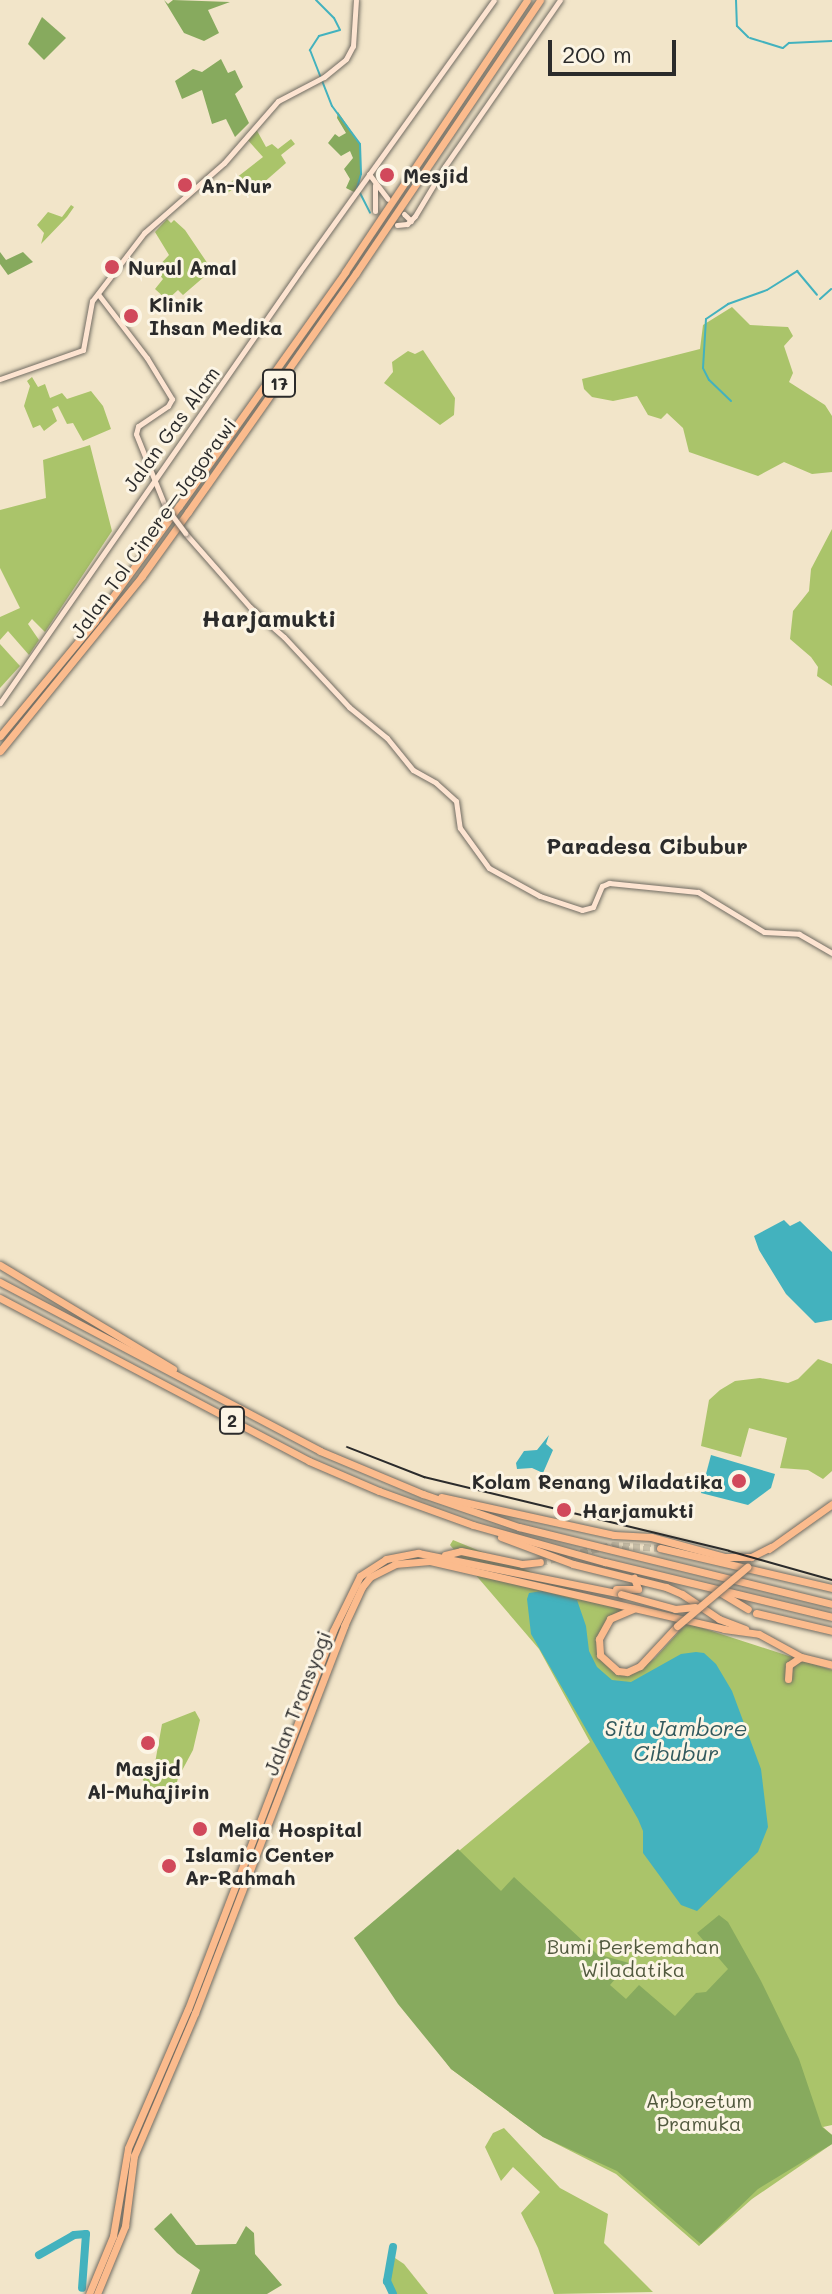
<!DOCTYPE html>
<html>
<head>
<meta charset="utf-8">
<style>
	body { margin:0 }
	#map { position:relative; width:832px; height:2294px; overflow:hidden; background:#f2e5c9; font-family:Mali,sans-serif }
	div>[style] { position:absolute }
	[style*='--x'] { left:calc(var(--x)*1px); top:calc(var(--y)*1px); width:calc(var(--w)*1px); rotate:calc(var(--a)*1deg) }
	.green>* { inset:0; background:#aac46a }
	.forest>* { inset:0; background:#87aa5e }
	.water>* { inset:0; background:#43b2be }
	.stream>* { height:2px; margin:-1px; padding:0 1px; transform-origin:1px; border-radius:1px; background:#43b2be }
	.river>* { height:8px; margin:-4px; padding:0 4px; transform-origin:4px; border-radius:4px; background:#43b2be }
	.highway-tunnel>* { height:7px; margin-top:-3.5px; transform-origin:0; background:repeating-linear-gradient(90deg,#cac0a9 0 7px,transparent 0 10.5px) }
	.roads { filter:drop-shadow(0 0 2px #716c62) drop-shadow(0 0 2px #716c62) }
	.secondary>* { height:5px; margin:-2.5px; padding:0 2.5px; transform-origin:2.5px; border-radius:2.5px; background:#fde4d1 }
	.highway>* { height:7px; margin:-3.5px; padding:0 3.5px; transform-origin:3.5px; border-radius:3.5px; background:#fbbb8d }
	.tram>* { height:2px; margin:-1px; padding:0 1px; transform-origin:1px; border-radius:1px; background:#2b2b2b }
	.bridges { filter:drop-shadow(0 0 2px #716c62) drop-shadow(0 0 2px #716c62) }
	.secondary-bridge>* { height:5px; margin:-2.5px; padding:0 2.5px; transform-origin:2.5px; border-radius:2.5px; background:#fde4d1 }
	.highway-bridge>* { height:7px; margin:-3.5px; padding:0 3.5px; transform-origin:3.5px; border-radius:3.5px; background:#fbbb8d }
	.dots>* { width:22px; height:22px; translate:-50% -50%; box-sizing:border-box; border:4px solid #fcf5e5; border-radius:50% }
	span { translate:-50% -50%; white-space:nowrap; text-align:center; line-height:1.15; -webkit-text-stroke:6px #fcf5e5; paint-order:stroke }
	.shield-label span { padding:2px 6px; background:#fcf5e5; border:2px solid; border-radius:6px; -webkit-text-stroke-width:0 }
	.shield-label { font-size:18px; color:#2b2b2b; font-weight:700 }
	.poi-label { font-size:20px; color:#2b2b2b; font-weight:700 }
	.left { translate:0 -50%; text-align:left }
	.right { translate:-100% -50%; text-align:right }
	.street-label { font-size:20px; color:#2b2b2b }
	.park-label { font-size:20px; color:#51593e }
	.neighbourhood-label { font-size:22px; color:#2b2b2b; font-weight:700 }
	.water-label { font-size:22px; color:#335a5e; font-style:italic }
	.quarter-label { font-size:24px; color:#2b2b2b; font-weight:700 }
	.scale { position:absolute; left:548px; top:40px; width:128px; height:36px; box-sizing:border-box; border:4px solid #2b2b2b; border-top:0; padding-left:10px; font-size:24px; line-height:28px; white-space:nowrap; color:#2b2b2b; -webkit-text-stroke:6px #fcf5e5; paint-order:stroke }
</style>
</head>
<body>
<div id="map">
	<div class="green">
		<div style="clip-path:polygon(255px 127px,266px 147px,272px 144px,278px 149px,291px 139px,295px 144px,281px 155px,286px 163px,247px 197px,240px 184px,226px 194px,222px 189px,263px 157px,246px 138px)"></div>
		<div style="clip-path:polygon(71px 205px,74px 207px,67px 217px,41px 244px,44px 233px,37px 225px,48px 212px,62px 217px)"></div>
		<div style="clip-path:polygon(167px 219px,171px 223px,174px 220px,185px 230px,212px 270px,183px 295px,178px 290px,167px 300px,155px 289px,163px 279px,155px 270px,169px 255px,155px 232px)"></div>
		<div style="clip-path:polygon(732px 307px,750px 325px,788px 327px,793px 336px,784px 346px,793px 373px,789px 382px,825px 405px,832px 416px,832px 472px,812px 474px,784px 462px,758px 476px,689px 452px,683px 428px,667px 413px,661px 419px,648px 415px,637px 396px,613px 401px,592px 397px,584px 389px,582px 379px,700px 349px,703px 325px)"></div>
		<div style="clip-path:polygon(423px 350px,455px 398px,454px 415px,440px 425px,384px 383px,393px 372px,392px 362px,408px 351px,415px 354px)"></div>
		<div style="clip-path:polygon(32px 377px,38px 387px,45px 384px,50px 398px,62px 393px,67px 399px,91px 391px,103px 406px,111px 429px,83px 441px,73px 423px,67px 424px,58px 406px,52px 409px,57px 421px,44px 431px,40px 425px,33px 428px,24px 406px,30px 386px,27px 381px)"></div>
		<div style="clip-path:polygon(90px 445px,112px 531px,45px 632px,32px 619px,28px 624px,39px 640px,29px 655px,8px 631px,0 640px,0 617px,20px 608px,0 568px,0 510px,46px 498px,43px 460px)"></div>
		<div style="clip-path:polygon(832px 529px,832px 686px,817px 676px,818px 667px,811px 657px,790px 639px,793px 611px,809px 591px,811px 569px)"></div>
		<div style="clip-path:polygon(0 644px,20px 666px,0 688px)"></div>
		<div style="clip-path:polygon(818px 1359px,832px 1364px,832px 1471px,823px 1479px,808px 1470px,780px 1468px,787px 1438px,749px 1428px,741px 1457px,701px 1446px,709px 1400px,720px 1390px,735px 1381px,760px 1378px,788px 1383px,798px 1379px)"></div>
		<div style="clip-path:polygon(453px 1540px,589px 1596px,630px 1607px,615px 1614px,599px 1633px,599px 1654px,628px 1674px,635px 1673px,655px 1658px,687px 1623px,832px 1670px,832px 2125px,823px 2127px,832px 2135px,832px 2144px,752px 2199px,699px 2246px,616px 2174px,543px 2137px,451px 2069px,354px 1938px,590px 1742px,539px 1649px,450px 1545px)"></div>
		<div style="clip-path:polygon(195px 1711px,200px 1720px,193px 1750px,178px 1778px,173px 1797px,145px 1784px,141px 1775px,155px 1763px,162px 1724px)"></div>
		<div style="clip-path:polygon(504px 2128px,560px 2188px,608px 2214px,604px 2243px,653px 2292px,554px 2294px,538px 2248px,521px 2213px,540px 2192px,513px 2167px,501px 2181px,485px 2147px,493px 2133px)"></div>
		<div style="clip-path:polygon(395px 2258px,404px 2264px,428px 2294px,394px 2294px,388px 2276px)"></div>
	</div>
	<div class="forest">
		<div style="clip-path:polygon(164px 0,168px 4px,173px 0,230px 2px,208px 10px,219px 33px,204px 41px,184px 33px)"></div>
		<div style="clip-path:polygon(42px 17px,66px 38px,44px 60px,28px 44px)"></div>
		<div style="clip-path:polygon(221px 59px,228px 73px,235px 70px,243px 87px,235px 94px,249px 123px,235px 137px,226px 119px,212px 124px,202px 90px,182px 99px,175px 81px,193px 69px,202px 72px)"></div>
		<div style="clip-path:polygon(338px 112px,360px 144px,361px 174px,356px 193px,346px 188px,350px 179px,344px 169px,353px 158px,350px 151px,341px 156px,328px 143px,335px 134px,339px 137px,346px 133px,337px 118px)"></div>
		<div style="clip-path:polygon(0 252px,6px 260px,23px 252px,33px 262px,8px 275px,0 264px)"></div>
		<div style="clip-path:polygon(458px 1849px,501px 1891px,514px 1877px,597px 1954px,629px 1963px,610px 1985px,626px 1999px,639px 1985px,675px 2016px,696px 1993px,706px 1992px,728px 1969px,697px 1933px,719px 1915px,728px 1922px,761px 1981px,799px 2059px,822px 2127px,832px 2135px,832px 2144px,758px 2189px,701px 2244px,617px 2171px,543px 2137px,451px 2069px,398px 2004px,354px 1938px)"></div>
		<div style="clip-path:polygon(171px 2213px,196px 2245px,236px 2244px,246px 2226px,254px 2233px,255px 2254px,282px 2285px,267px 2294px,191px 2294px,200px 2270px,177px 2253px,154px 2229px)"></div>
	</div>
	<div class="water">
		<div style="clip-path:polygon(784px 1220px,790px 1226px,800px 1221px,832px 1252px,832px 1320px,815px 1323px,786px 1294px,759px 1250px,754px 1236px)"></div>
		<div style="clip-path:polygon(549px 1435px,546px 1444px,553px 1450px,543px 1473px,532px 1468px,517px 1469px,516px 1463px,524px 1451px,537px 1450px)"></div>
		<div style="clip-path:polygon(711px 1455px,775px 1474px,771px 1488px,748px 1505px,701px 1493px)"></div>
		<div style="clip-path:polygon(542px 1591px,577px 1600px,586px 1626px,589px 1651px,597px 1667px,612px 1680px,631px 1682px,681px 1654px,696px 1652px,704px 1653px,716px 1664px,732px 1691px,761px 1769px,768px 1827px,758px 1852px,697px 1911px,681px 1905px,643px 1853px,643px 1831px,638px 1819px,531px 1634px,527px 1599px,529px 1593px)"></div>
	</div>
	<div class="stream">
		<div style="--x:316;--y:0;--w:25;--a:45"></div>
		<div style="--x:334;--y:18;--w:13;--a:63"></div>
		<div style="--x:340;--y:30;--w:22;--a:164"></div>
		<div style="--x:319;--y:36;--w:17;--a:123"></div>
		<div style="--x:310;--y:50;--w:60;--a:68.6"></div>
		<div style="--x:332;--y:106;--w:47;--a:53.6"></div>
		<div style="--x:360;--y:144;--w:30;--a:88"></div>
		<div style="--x:361;--y:174;--w:15;--a:106"></div>
		<div style="--x:736;--y:0;--w:26;--a:88"></div>
		<div style="--x:737;--y:26;--w:16;--a:45"></div>
		<div style="--x:750;--y:38;--w:34;--a:17"></div>
		<div style="--x:783;--y:48;--w:8;--a:-40"></div>
		<div style="--x:789;--y:43;--w:43;--a:-2.7"></div>
		<div style="--x:360;--y:193;--w:22;--a:63"></div>
		<div style="--x:820;--y:299;--w:15;--a:-42"></div>
		<div style="--x:731;--y:401;--w:30;--a:-136"></div>
		<div style="--x:709;--y:380;--w:13;--a:-117"></div>
		<div style="--x:703;--y:368;--w:49;--a:-86.5"></div>
		<div style="--x:706;--y:319;--w:27;--a:-34"></div>
		<div style="--x:728;--y:304;--w:41;--a:-19.7"></div>
		<div style="--x:767;--y:290;--w:36;--a:-32"></div>
		<div style="--x:797;--y:271;--w:31;--a:50"></div>
	</div>
	<div class="river">
		<div style="--x:393;--y:2247;--w:35;--a:100"></div>
		<div style="--x:387;--y:2281;--w:14;--a:65"></div>
		<div style="--x:39;--y:2255;--w:40;--a:-29.7"></div>
		<div style="--x:74;--y:2235;--w:12;--a:-5"></div>
		<div style="--x:86;--y:2234;--w:54;--a:94.2"></div>
	</div>
	<div class="highway-tunnel">
		<div style="--x:540;--y:1562;--w:74;--a:-13.3"></div>
		<div style="--x:612;--y:1545;--w:48;--a:3.6"></div>
	</div>
	<div class="roads">
		<div class="secondary">
			<div style="--x:369;--y:174;--w:31;--a:53"></div>
			<div style="--x:375;--y:185;--w:26;--a:90"></div>
			<div style="--x:404;--y:214;--w:10;--a:45"></div>
			<div style="--x:397;--y:225;--w:10;--a:-6"></div>
			<div style="--x:407;--y:224;--w:11;--a:-45"></div>
			<div style="--x:415;--y:216;--w:58;--a:-59"></div>
			<div style="--x:445;--y:166;--w:202;--a:-55.3"></div>
			<div style="--x:98;--y:294;--w:81;--a:52.6"></div>
			<div style="--x:147;--y:358;--w:48;--a:58.6"></div>
			<div style="--x:172;--y:399;--w:8;--a:120"></div>
			<div style="--x:168;--y:406;--w:36;--a:146"></div>
			<div style="--x:138;--y:426;--w:8;--a:104"></div>
			<div style="--x:136;--y:434;--w:78;--a:68.1"></div>
			<div style="--x:0;--y:379;--w:88;--a:-19.3"></div>
			<div style="--x:83;--y:350;--w:50;--a:-79.6"></div>
			<div style="--x:92;--y:301;--w:86;--a:-52.6"></div>
			<div style="--x:144;--y:233;--w:106;--a:-41.2"></div>
			<div style="--x:224;--y:163;--w:82;--a:-48.9"></div>
			<div style="--x:278;--y:101;--w:52;--a:-27.6"></div>
			<div style="--x:324;--y:77;--w:28;--a:-39"></div>
			<div style="--x:346;--y:59;--w:15;--a:-62"></div>
			<div style="--x:353;--y:46;--w:46;--a:-86.3"></div>
			<div style="--x:185;--y:533;--w:98;--a:48.7"></div>
			<div style="--x:250;--y:607;--w:45;--a:41.4"></div>
			<div style="--x:284;--y:637;--w:96;--a:47.1"></div>
			<div style="--x:349;--y:707;--w:49;--a:39.2"></div>
			<div style="--x:387;--y:738;--w:41;--a:50.9"></div>
			<div style="--x:413;--y:770;--w:26;--a:29"></div>
			<div style="--x:436;--y:783;--w:27;--a:42"></div>
			<div style="--x:456;--y:801;--w:27;--a:82"></div>
			<div style="--x:460;--y:828;--w:49;--a:54.1"></div>
			<div style="--x:489;--y:868;--w:58;--a:28.8"></div>
			<div style="--x:540;--y:896;--w:44;--a:18.4"></div>
			<div style="--x:582;--y:910;--w:11;--a:-15"></div>
			<div style="--x:593;--y:907;--w:23;--a:-67"></div>
			<div style="--x:602;--y:886;--w:8;--a:-23"></div>
			<div style="--x:609;--y:883;--w:89;--a:5.8"></div>
			<div style="--x:698;--y:892;--w:77;--a:31.2"></div>
			<div style="--x:764;--y:932;--w:35;--a:3"></div>
			<div style="--x:799;--y:934;--w:38;--a:30"></div>
			<div style="--x:0;--y:703;--w:526;--a:-55.22"></div>
			<div style="--x:300;--y:271;--w:333;--a:-54.4"></div>
		</div>
		<div class="highway">
			<div style="--x:0;--y:736;--w:149;--a:-50.4"></div>
			<div style="--x:95;--y:621;--w:142;--a:-53.9"></div>
			<div style="--x:179;--y:506;--w:287;--a:-54.6"></div>
			<div style="--x:345;--y:272;--w:327;--a:-56.2"></div>
			<div style="--x:0;--y:751;--w:225;--a:-50.9"></div>
			<div style="--x:142;--y:576;--w:79;--a:-54.3"></div>
			<div style="--x:188;--y:512;--w:292;--a:-54.9"></div>
			<div style="--x:356;--y:273;--w:329;--a:-56"></div>
			<div style="--x:0;--y:1265;--w:202;--a:31"></div>
			<div style="--x:0;--y:1282;--w:362;--a:27.8"></div>
			<div style="--x:320;--y:1451;--w:112;--a:22.7"></div>
			<div style="--x:423;--y:1494;--w:102;--a:19"></div>
			<div style="--x:519;--y:1527;--w:322;--a:13.8"></div>
			<div style="--x:0;--y:1298;--w:349;--a:27.8"></div>
			<div style="--x:309;--y:1461;--w:76;--a:23.2"></div>
			<div style="--x:379;--y:1491;--w:100;--a:19.9"></div>
			<div style="--x:473;--y:1525;--w:137;--a:15.7"></div>
			<div style="--x:605;--y:1562;--w:234;--a:13.6"></div>
			<div style="--x:441;--y:1497;--w:177;--a:12.4"></div>
			<div style="--x:614;--y:1535;--w:37;--a:3"></div>
			<div style="--x:651;--y:1537;--w:77;--a:15.1"></div>
			<div style="--x:725;--y:1557;--w:26;--a:0"></div>
			<div style="--x:751;--y:1557;--w:22;--a:-27"></div>
			<div style="--x:501;--y:1537;--w:77;--a:20.6"></div>
			<div style="--x:573;--y:1564;--w:96;--a:13.9"></div>
			<div style="--x:666;--y:1587;--w:17;--a:24"></div>
			<div style="--x:682;--y:1594;--w:45;--a:34"></div>
			<div style="--x:719;--y:1619;--w:28;--a:21"></div>
			<div style="--x:660;--y:1548;--w:177;--a:13.1"></div>
			<div style="--x:769;--y:1549;--w:77;--a:-35.5"></div>
			<div style="--x:445;--y:1555;--w:16;--a:-14"></div>
			<div style="--x:461;--y:1551;--w:62;--a:12"></div>
			<div style="--x:522;--y:1564;--w:18;--a:-6"></div>
			<div style="--x:616;--y:1589;--w:22;--a:0"></div>
			<div style="--x:638;--y:1589;--w:12;--a:-110"></div>
			<div style="--x:716;--y:1590;--w:37;--a:31"></div>
			<div style="--x:633;--y:1609;--w:25;--a:157"></div>
			<div style="--x:610;--y:1619;--w:23;--a:119"></div>
			<div style="--x:599;--y:1639;--w:16;--a:86"></div>
			<div style="--x:600;--y:1655;--w:24;--a:42"></div>
			<div style="--x:618;--y:1671;--w:9;--a:6"></div>
			<div style="--x:627;--y:1672;--w:14;--a:-25"></div>
			<div style="--x:640;--y:1666;--w:54;--a:-47.2"></div>
			<div style="--x:756;--y:1613;--w:78;--a:13.3"></div>
			<div style="--x:788;--y:1679;--w:14;--a:-86"></div>
			<div style="--x:789;--y:1665;--w:14;--a:-34"></div>
			<div style="--x:89;--y:2294;--w:63;--a:-67.5"></div>
			<div style="--x:113;--y:2236;--w:89;--a:-80.3"></div>
			<div style="--x:128;--y:2148;--w:151;--a:-66.7"></div>
			<div style="--x:188;--y:2009;--w:405;--a:-69"></div>
			<div style="--x:333;--y:1631;--w:61;--a:-63.9"></div>
			<div style="--x:360;--y:1576;--w:31;--a:-33"></div>
			<div style="--x:386;--y:1559;--w:33;--a:-11"></div>
			<div style="--x:418;--y:1553;--w:207;--a:11.4"></div>
			<div style="--x:97;--y:2294;--w:74;--a:-67.6"></div>
			<div style="--x:125;--y:2226;--w:71;--a:-82.7"></div>
			<div style="--x:134;--y:2156;--w:155;--a:-66.9"></div>
			<div style="--x:195;--y:2013;--w:415;--a:-68.9"></div>
			<div style="--x:344;--y:1626;--w:43;--a:-65.2"></div>
			<div style="--x:362;--y:1587;--w:13;--a:-51"></div>
			<div style="--x:370;--y:1577;--w:28;--a:-27"></div>
			<div style="--x:395;--y:1564;--w:35;--a:-5"></div>
			<div style="--x:430;--y:1561;--w:302;--a:13"></div>
			<div style="--x:724;--y:1629;--w:35;--a:8"></div>
			<div style="--x:759;--y:1634;--w:48;--a:28.7"></div>
			<div style="--x:801;--y:1657;--w:32;--a:14"></div>
		</div>
	</div>
	<div class="tram">
		<div style="--x:347;--y:1447;--w:83;--a:21.3"></div>
		<div style="--x:424;--y:1477;--w:314;--a:13.6"></div>
		<div style="--x:729;--y:1551;--w:107;--a:15.7"></div>
	</div>
	<div class="bridges">
		<div class="secondary-bridge">
			<div style="--x:165;--y:506;--w:34;--a:53"></div>
		</div>
		<div class="highway-bridge">
			<div style="--x:621;--y:1594;--w:56;--a:15.5"></div>
			<div style="--x:675;--y:1609;--w:20;--a:-6"></div>
			<div style="--x:677;--y:1626;--w:92;--a:-40.1"></div>
		</div>
	</div>
	<div class="dots">
		<div style="left:387px;top:175px;background:#d1495b"></div>
		<div style="left:185px;top:185px;background:#d1495b"></div>
		<div style="left:112px;top:267px;background:#d1495b"></div>
		<div style="left:131px;top:316px;background:#d1495b"></div>
		<div style="left:739px;top:1481px;background:#d1495b"></div>
		<div style="left:564px;top:1510px;background:#d1495b"></div>
		<div style="left:148px;top:1743px;background:#d1495b"></div>
		<div style="left:200px;top:1829px;background:#d1495b"></div>
		<div style="left:169px;top:1866px;background:#d1495b"></div>
	</div>
	<div class="shield-label">
		<span style="left:279px;top:383px">17</span>
		<span style="left:232px;top:1420px">2</span>
	</div>
	<div class="poi-label">
		<span class="left" style="left:403px;top:175px">Mesjid</span>
		<span class="left" style="left:201px;top:185px">An-Nur</span>
		<span class="left" style="left:128px;top:267px">Nurul Amal</span>
		<span class="left" style="left:149px;top:316px">Klinik<br>Ihsan Medika</span>
		<span class="right" style="left:723px;top:1481px">Kolam Renang Wiladatika</span>
		<span class="left" style="left:582px;top:1510px">Harjamukti</span>
		<span style="left:148px;top:1780px">Masjid<br>Al-Muhajirin</span>
		<span class="left" style="left:218px;top:1829px">Melia Hospital</span>
		<span class="left" style="left:185px;top:1866px">Islamic Center<br>Ar-Rahmah</span>
	</div>
	<div class="street-label">
		<span style="left:171px;top:429px;rotate:-54deg">Jalan Gas Alam</span>
		<span style="left:153px;top:528px;rotate:-54deg">Jalan Tol Cinere–Jagorawi</span>
		<span style="left:297px;top:1703px;rotate:-69deg">Jalan Transyogi</span>
	</div>
	<div class="park-label">
		<span style="left:633px;top:1958px">Bumi Perkemahan<br>Wiladatika</span>
		<span style="left:699px;top:2112px">Arboretum<br>Pramuka</span>
	</div>
	<div class="neighbourhood-label">
		<span style="left:647px;top:846px">Paradesa Cibubur</span>
	</div>
	<div class="water-label">
		<span style="left:676px;top:1740px">Situ Jambore<br>Cibubur</span>
	</div>
	<div class="quarter-label">
		<span style="left:269px;top:618px">Harjamukti</span>
	</div>
	<div class="scale">200 m</div>
</div>
</body>
</html>
